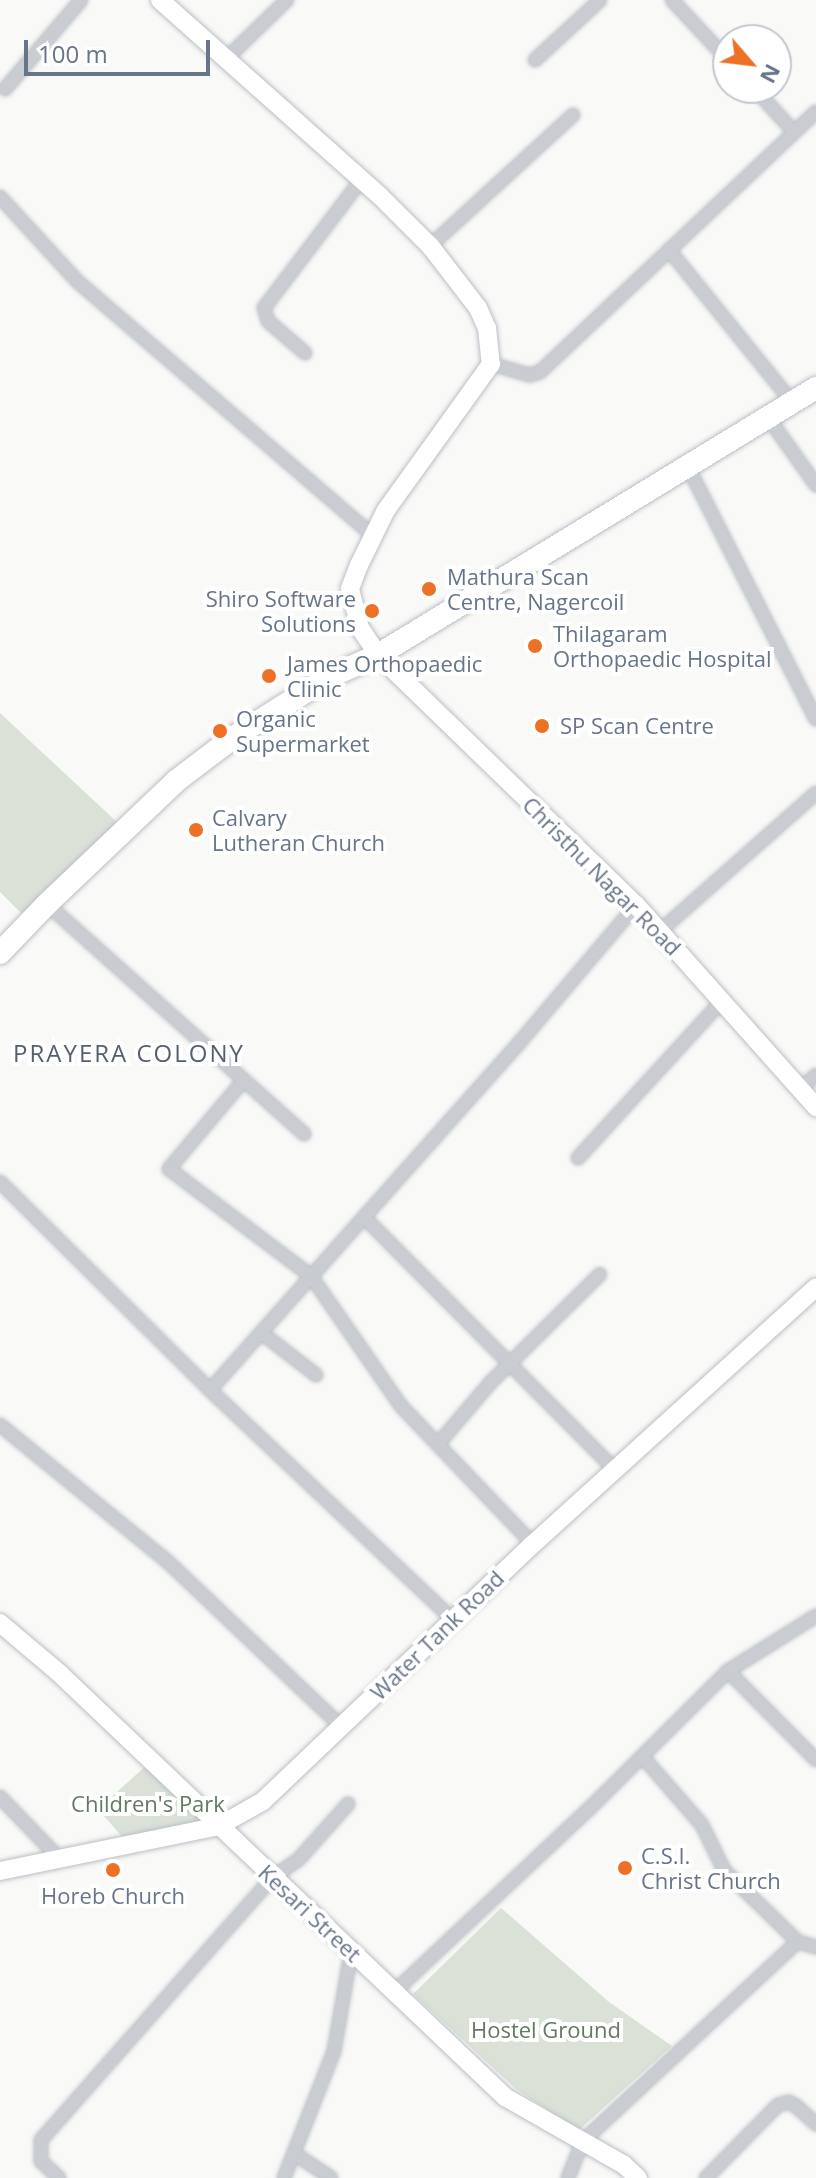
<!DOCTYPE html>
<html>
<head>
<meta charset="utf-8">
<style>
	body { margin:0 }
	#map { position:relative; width:816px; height:2178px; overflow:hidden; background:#f9f9f7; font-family:"Open Sans",sans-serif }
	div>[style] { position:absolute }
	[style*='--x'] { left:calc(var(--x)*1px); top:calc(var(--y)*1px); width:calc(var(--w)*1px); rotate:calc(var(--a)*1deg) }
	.green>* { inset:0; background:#dae2d8 }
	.roads { filter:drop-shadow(0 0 2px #bbbfc5) drop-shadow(0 0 2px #bbbfc5) }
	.street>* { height:12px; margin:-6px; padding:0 6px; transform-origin:6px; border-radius:6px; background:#c9ccd0 }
	.secondary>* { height:18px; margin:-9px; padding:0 9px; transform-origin:9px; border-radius:9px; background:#fff }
	.highway>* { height:22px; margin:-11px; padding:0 11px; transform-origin:11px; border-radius:11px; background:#fff }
	.dots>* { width:22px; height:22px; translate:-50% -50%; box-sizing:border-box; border:4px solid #fff; border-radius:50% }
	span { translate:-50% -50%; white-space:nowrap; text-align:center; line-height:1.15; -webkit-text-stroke:8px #fff; paint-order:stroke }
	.poi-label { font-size:22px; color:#677589 }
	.left { translate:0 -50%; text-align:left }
	.right { translate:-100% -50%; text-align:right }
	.street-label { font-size:22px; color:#677589 }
	.park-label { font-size:22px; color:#637a62 }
	.neighbourhood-label { font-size:24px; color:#555f6e; letter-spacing:2px }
	.north { position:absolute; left:712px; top:24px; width:80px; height:80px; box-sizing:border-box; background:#fff; border:2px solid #c2c8d0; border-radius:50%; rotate:118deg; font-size:22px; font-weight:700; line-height:32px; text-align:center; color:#677589 }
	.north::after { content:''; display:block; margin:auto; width:28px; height:36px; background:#ec7124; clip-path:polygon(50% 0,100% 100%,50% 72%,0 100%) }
	.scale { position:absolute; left:24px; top:40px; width:186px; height:36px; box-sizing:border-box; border:4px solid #677589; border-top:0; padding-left:10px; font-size:24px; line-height:28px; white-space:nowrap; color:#677589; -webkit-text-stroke:6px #fff; paint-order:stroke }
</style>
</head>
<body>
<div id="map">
	<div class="green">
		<div style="clip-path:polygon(0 713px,118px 823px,24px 916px,0 892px)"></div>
		<div style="clip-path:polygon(148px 1764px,214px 1825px,124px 1839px,98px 1809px)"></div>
		<div style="clip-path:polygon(501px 1908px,609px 2002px,672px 2046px,579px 2130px,516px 2089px,413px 1994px)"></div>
	</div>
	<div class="roads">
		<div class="street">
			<div style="--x:672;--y:0;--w:82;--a:47"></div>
			<div style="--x:225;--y:60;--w:86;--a:-44.1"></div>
			<div style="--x:535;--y:60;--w:88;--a:-42.7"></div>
			<div style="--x:754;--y:88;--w:59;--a:47.7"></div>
			<div style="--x:5;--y:89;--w:117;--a:-49.5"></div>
			<div style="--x:0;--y:197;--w:114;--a:47.5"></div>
			<div style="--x:77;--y:281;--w:391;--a:40.7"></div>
			<div style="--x:430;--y:246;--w:194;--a:-42.5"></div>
			<div style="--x:669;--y:250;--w:196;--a:51"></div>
			<div style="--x:305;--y:353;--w:49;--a:-139.1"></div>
			<div style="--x:268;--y:321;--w:14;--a:-107"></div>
			<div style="--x:264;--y:308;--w:162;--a:-52.8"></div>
			<div style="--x:491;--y:364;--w:41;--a:15.8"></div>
			<div style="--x:530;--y:375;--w:10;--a:-17"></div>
			<div style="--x:540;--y:372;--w:379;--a:-43.3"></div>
			<div style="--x:767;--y:416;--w:85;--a:54.6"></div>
			<div style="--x:687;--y:465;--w:285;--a:63.1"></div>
			<div style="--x:47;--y:904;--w:345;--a:41.8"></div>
			<div style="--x:660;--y:931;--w:208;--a:-41.5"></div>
			<div style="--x:243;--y:1081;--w:115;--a:130.1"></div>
			<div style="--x:169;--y:1169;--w:178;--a:37"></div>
			<div style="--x:311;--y:1276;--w:158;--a:55.3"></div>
			<div style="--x:401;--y:1406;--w:191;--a:46.3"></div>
			<div style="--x:800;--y:1089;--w:21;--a:-41"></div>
			<div style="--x:578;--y:1158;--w:213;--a:-47.5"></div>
			<div style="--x:0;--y:1182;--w:296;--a:44.7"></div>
			<div style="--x:210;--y:1390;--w:335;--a:43.4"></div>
			<div style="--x:364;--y:1217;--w:355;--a:45.2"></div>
			<div style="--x:263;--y:1334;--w:67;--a:37.7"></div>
			<div style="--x:210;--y:1390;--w:465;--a:-48.3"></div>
			<div style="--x:519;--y:1043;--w:181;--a:-49.7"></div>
			<div style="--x:0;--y:1425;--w:215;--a:39.2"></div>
			<div style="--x:167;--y:1561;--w:241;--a:43.5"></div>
			<div style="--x:438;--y:1444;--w:82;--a:-49.5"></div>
			<div style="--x:491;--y:1382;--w:153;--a:-44.7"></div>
			<div style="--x:728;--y:1671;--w:125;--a:45.3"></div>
			<div style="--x:0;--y:1797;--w:85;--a:46"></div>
			<div style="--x:795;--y:1941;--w:22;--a:16"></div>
			<div style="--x:394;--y:1992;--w:267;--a:-43.2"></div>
			<div style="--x:589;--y:1809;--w:196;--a:-44.8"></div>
			<div style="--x:728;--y:1671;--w:104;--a:-32"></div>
			<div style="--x:295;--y:2154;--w:43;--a:33.7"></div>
			<div style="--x:59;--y:2178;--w:25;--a:-137"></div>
			<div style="--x:41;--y:2161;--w:21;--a:-90"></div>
			<div style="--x:41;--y:2140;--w:349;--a:-48.6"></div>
			<div style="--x:272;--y:1878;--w:33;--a:-35"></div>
			<div style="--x:299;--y:1859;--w:74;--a:-48.3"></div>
			<div style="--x:284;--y:2178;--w:136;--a:-68.5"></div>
			<div style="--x:334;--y:2051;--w:99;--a:-80.2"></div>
			<div style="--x:568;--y:2178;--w:40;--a:-68"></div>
			<div style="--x:583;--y:2141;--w:289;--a:-42.9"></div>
			<div style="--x:795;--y:1944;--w:6;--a:-99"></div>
			<div style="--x:794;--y:1938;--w:98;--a:-135.8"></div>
			<div style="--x:724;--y:1870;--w:50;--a:-116.1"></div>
			<div style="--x:702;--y:1825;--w:91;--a:-131"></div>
			<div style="--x:706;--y:2178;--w:103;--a:-45.4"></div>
			<div style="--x:778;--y:2105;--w:11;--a:-15"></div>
			<div style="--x:789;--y:2102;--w:8;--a:30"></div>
			<div style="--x:796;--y:2106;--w:27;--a:42"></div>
		</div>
		<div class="secondary">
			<div style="--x:160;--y:0;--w:295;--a:41.7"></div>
			<div style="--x:380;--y:196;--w:72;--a:45"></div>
			<div style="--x:431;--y:247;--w:77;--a:52.4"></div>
			<div style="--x:478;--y:308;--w:22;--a:66"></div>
			<div style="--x:487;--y:328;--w:36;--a:84"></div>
			<div style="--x:491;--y:364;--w:180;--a:125.7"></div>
			<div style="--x:386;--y:510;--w:61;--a:116.1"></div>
			<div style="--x:359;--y:565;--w:26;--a:111"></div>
			<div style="--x:350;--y:589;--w:40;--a:75.6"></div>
			<div style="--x:360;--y:628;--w:32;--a:56"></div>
			<div style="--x:378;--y:655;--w:359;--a:44.1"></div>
			<div style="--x:636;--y:905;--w:271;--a:48.3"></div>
			<div style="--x:0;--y:1623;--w:76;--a:40.2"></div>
			<div style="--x:58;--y:1672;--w:617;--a:43.55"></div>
			<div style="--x:505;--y:2097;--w:137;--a:29.7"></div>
			<div style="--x:624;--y:2165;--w:19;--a:43"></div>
			<div style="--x:0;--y:1871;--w:224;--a:-11.6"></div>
			<div style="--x:219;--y:1826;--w:51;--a:-29.6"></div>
			<div style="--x:263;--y:1801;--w:373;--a:-43.6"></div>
			<div style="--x:533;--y:1544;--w:382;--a:-42.2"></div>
		</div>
		<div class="highway">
			<div style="--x:0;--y:953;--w:68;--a:-46.2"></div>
			<div style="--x:47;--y:904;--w:178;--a:-43.6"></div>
			<div style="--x:176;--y:781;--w:73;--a:-37.2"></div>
			<div style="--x:234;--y:737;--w:112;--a:-32.3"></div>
			<div style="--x:329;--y:677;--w:54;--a:-24.2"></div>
			<div style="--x:378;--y:655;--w:513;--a:-31.37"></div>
		</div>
	</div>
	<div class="dots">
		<div style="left:429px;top:589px;background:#ec7124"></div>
		<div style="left:372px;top:611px;background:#ec7124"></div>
		<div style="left:535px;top:646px;background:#ec7124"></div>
		<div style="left:269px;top:676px;background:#ec7124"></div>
		<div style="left:542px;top:726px;background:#ec7124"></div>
		<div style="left:220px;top:731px;background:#ec7124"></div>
		<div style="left:196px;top:830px;background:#ec7124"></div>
		<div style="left:625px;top:1868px;background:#ec7124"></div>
		<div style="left:113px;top:1870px;background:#ec7124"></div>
	</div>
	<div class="poi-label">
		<span class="left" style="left:447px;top:589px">Mathura Scan<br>Centre, Nagercoil</span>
		<span class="right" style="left:356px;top:611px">Shiro Software<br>Solutions</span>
		<span class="left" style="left:553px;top:646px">Thilagaram<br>Orthopaedic Hospital</span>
		<span class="left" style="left:287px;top:676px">James Orthopaedic<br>Clinic</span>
		<span class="left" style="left:236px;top:731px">Organic<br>Supermarket</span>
		<span class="left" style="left:560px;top:726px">SP Scan Centre</span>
		<span class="left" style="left:212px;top:830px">Calvary<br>Lutheran Church</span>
		<span class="left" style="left:641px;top:1868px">C.S.I.<br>Christ Church</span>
		<span style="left:113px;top:1896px">Horeb Church</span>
	</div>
	<div class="street-label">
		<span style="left:602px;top:876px;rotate:45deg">Christhu Nagar Road</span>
		<span style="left:437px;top:1635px;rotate:-44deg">Water Tank Road</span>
		<span style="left:310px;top:1913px;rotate:43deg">Kesari Street</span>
	</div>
	<div class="park-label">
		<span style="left:148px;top:1804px">Children's Park</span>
		<span style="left:546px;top:2030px">Hostel Ground</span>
	</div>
	<div class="neighbourhood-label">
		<span style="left:129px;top:1053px">PRAYERA COLONY</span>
	</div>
	<div class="north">N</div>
	<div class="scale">100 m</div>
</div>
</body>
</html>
